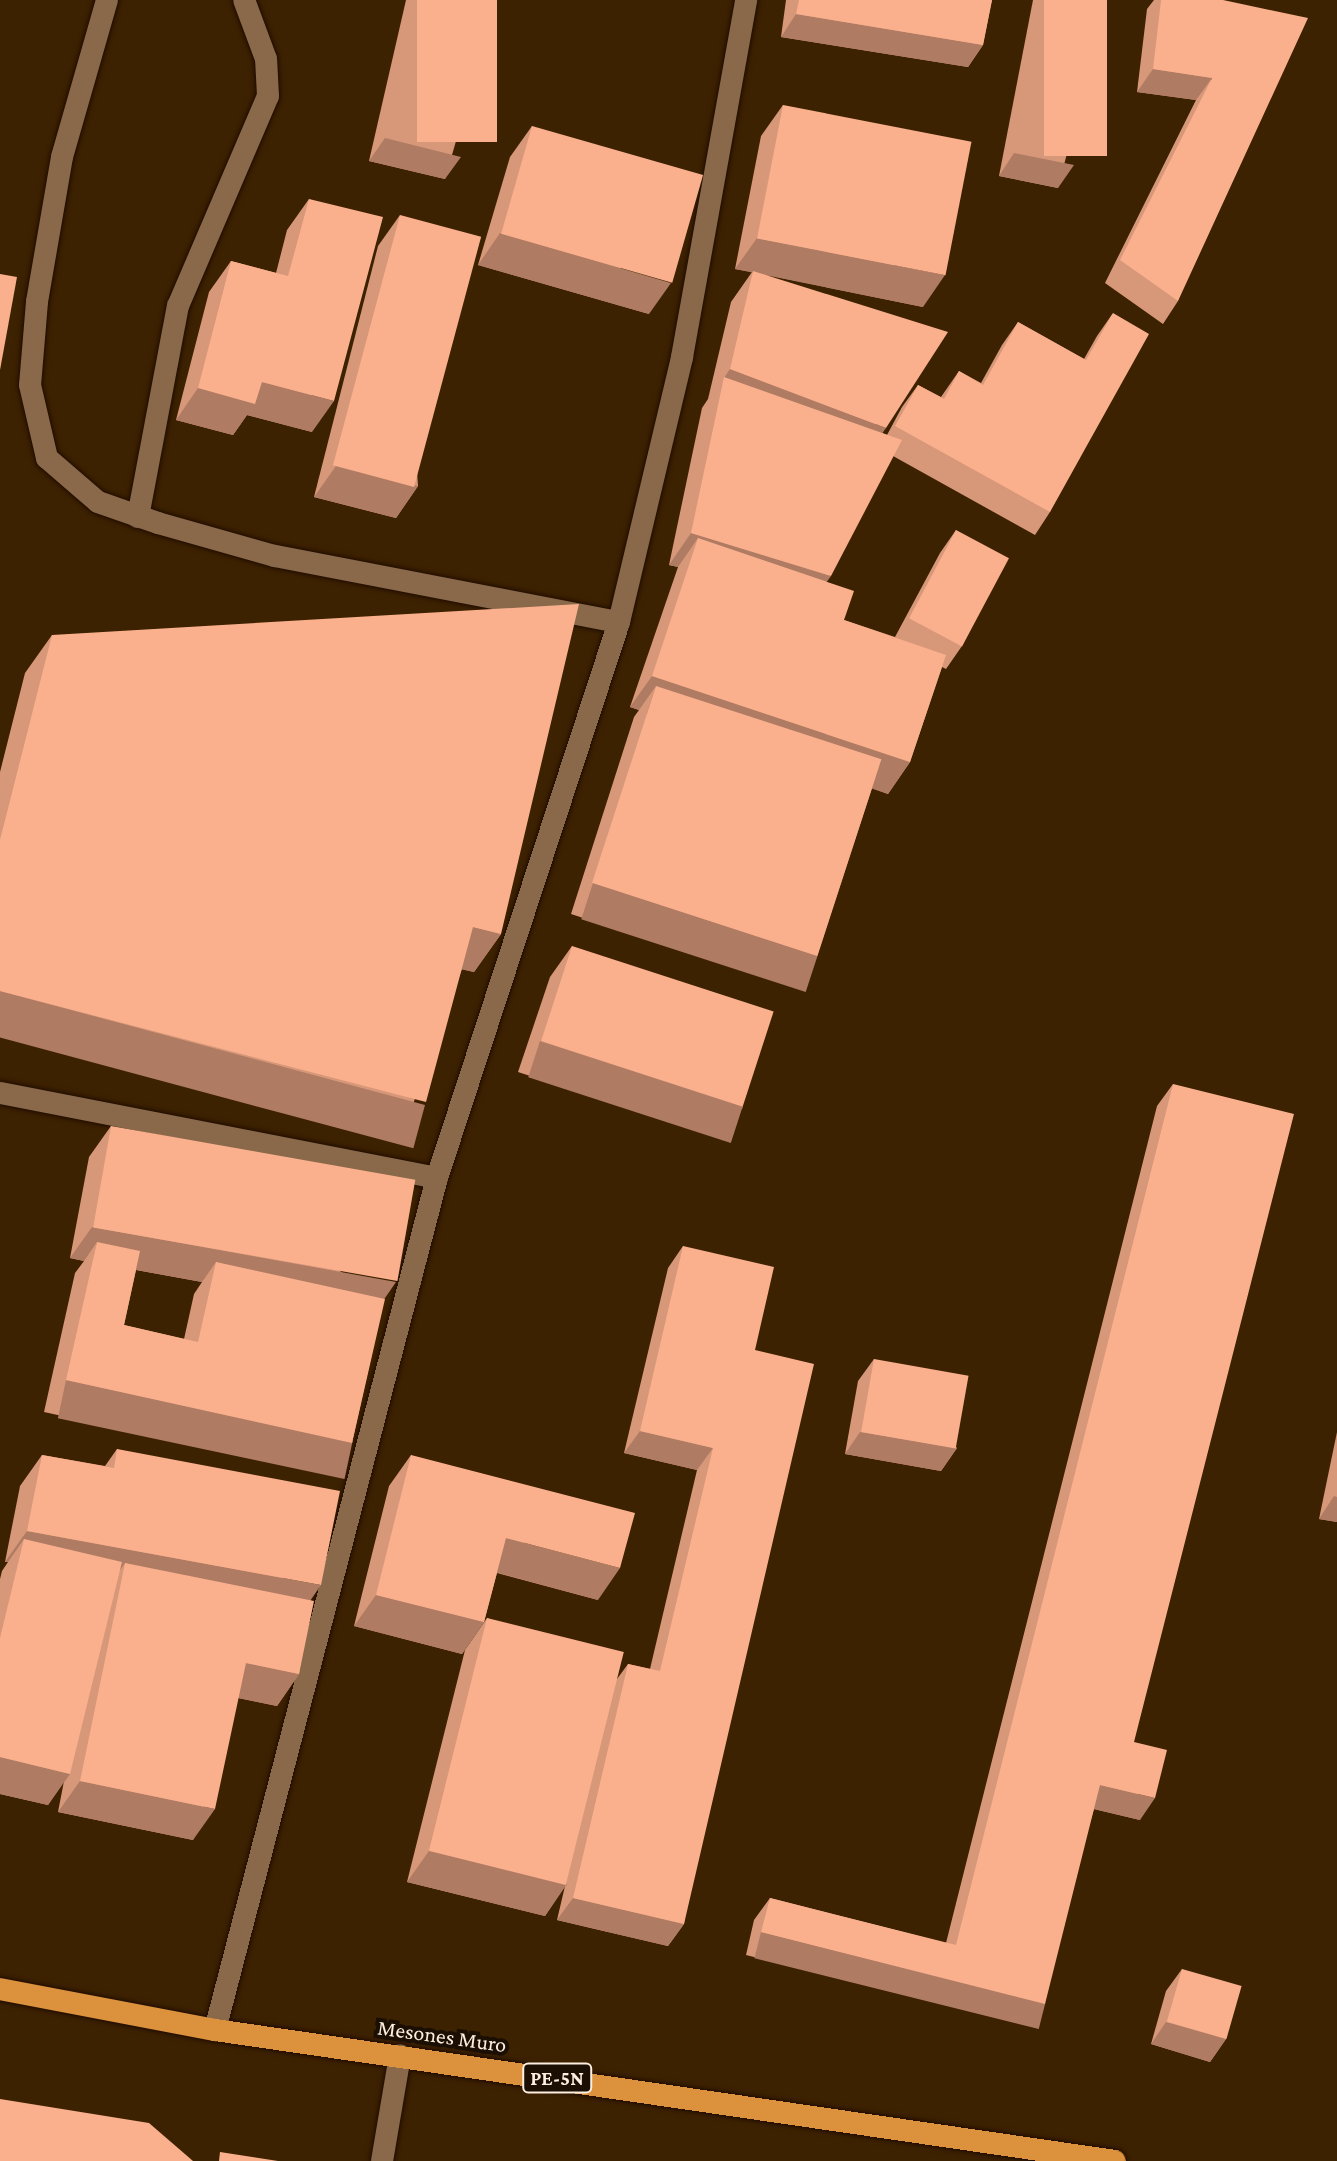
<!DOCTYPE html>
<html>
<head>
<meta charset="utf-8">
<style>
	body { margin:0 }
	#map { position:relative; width:1337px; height:2161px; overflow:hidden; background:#3d2201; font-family:"Crimson Pro",serif }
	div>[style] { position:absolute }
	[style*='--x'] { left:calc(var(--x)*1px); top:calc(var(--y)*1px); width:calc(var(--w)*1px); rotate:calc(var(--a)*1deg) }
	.roads { filter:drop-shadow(0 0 2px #200c00) drop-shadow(0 0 2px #200c00) }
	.service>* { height:22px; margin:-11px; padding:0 11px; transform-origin:11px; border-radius:11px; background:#896949 }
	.minor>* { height:22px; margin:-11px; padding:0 11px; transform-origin:11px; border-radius:11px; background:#896949 }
	.trunk>* { height:22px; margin:-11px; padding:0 11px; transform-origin:11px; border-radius:11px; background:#dc923c }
	.wall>* { inset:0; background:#d79779 }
	.shaded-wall>* { inset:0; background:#af7b63; transform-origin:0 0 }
	.building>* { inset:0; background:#fab08d; transform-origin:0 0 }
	span { translate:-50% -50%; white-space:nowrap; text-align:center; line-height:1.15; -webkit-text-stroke:8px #1b0f03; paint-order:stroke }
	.shield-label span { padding:2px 6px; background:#1b0f03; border:2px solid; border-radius:6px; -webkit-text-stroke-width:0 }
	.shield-label { font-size:20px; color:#fdeee0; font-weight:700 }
	.street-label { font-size:22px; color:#fdeee0 }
</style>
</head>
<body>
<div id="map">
	<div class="roads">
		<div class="service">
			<div style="--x:138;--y:517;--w:215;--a:-79.3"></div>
			<div style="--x:178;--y:306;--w:228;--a:-66.8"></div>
			<div style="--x:268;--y:96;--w:37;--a:-93"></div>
			<div style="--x:266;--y:59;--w:63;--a:-110.4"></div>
			<div style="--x:0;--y:1093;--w:445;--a:11"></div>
		</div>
		<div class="minor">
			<div style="--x:107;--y:0;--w:163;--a:106"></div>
			<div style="--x:62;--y:157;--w:147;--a:99.8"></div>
			<div style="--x:37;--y:302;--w:83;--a:94.8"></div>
			<div style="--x:30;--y:385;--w:75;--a:76.9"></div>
			<div style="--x:47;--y:458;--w:67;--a:40.8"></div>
			<div style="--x:98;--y:502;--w:64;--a:19.3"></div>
			<div style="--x:158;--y:523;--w:122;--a:15.8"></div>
			<div style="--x:275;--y:556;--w:350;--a:10.9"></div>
			<div style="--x:215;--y:2030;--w:880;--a:-75.4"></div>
			<div style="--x:437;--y:1178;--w:585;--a:-71.87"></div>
			<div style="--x:619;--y:622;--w:272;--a:-76.6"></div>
			<div style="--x:682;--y:357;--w:363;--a:-79.8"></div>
			<div style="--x:382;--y:2161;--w:107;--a:-80.3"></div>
		</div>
		<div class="trunk">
			<div style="--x:0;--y:1989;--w:219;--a:10.8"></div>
			<div style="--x:215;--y:2030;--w:909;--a:8.28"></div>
		</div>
	</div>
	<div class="wall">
		<div style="clip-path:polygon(406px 0,497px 0,445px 179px,369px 161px)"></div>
		<div style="clip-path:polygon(786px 0,992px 0,983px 45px,968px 67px,781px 37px)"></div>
		<div style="clip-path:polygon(1033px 0,1107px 0,1058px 188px,999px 176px)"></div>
		<div style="clip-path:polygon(1154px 0,1223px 0,1178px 301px,1163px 324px,1105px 283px,1196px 100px,1137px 92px,1147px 9px)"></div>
		<div style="clip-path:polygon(783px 105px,923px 307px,767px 275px,882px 433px,887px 435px,902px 407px,918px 385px,941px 397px,959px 371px,981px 383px,1002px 345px,1018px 322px,1084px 359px,1097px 336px,1113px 313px,1050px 512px,1035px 535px,893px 456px,826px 582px,844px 620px,895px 637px,940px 553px,956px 530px,962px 646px,946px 669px,942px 667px,910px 762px,888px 794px,872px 788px,817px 956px,795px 987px,571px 914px,634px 717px,639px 710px,630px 707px,678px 567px,669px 565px,702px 408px,708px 399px,731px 302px,752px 272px,735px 269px,761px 136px)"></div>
		<div style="clip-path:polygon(532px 126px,649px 314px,478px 265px,510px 157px)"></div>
		<div style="clip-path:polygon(309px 199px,312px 432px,247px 415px,233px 435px,176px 420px,209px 292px,231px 261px,276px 273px,287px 230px)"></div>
		<div style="clip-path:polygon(400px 215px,418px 486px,396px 518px,314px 497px,378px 246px)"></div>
		<div style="clip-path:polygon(52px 635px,501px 934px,474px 972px,462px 969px,400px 1140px,0 1036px,0 772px,25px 673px)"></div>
		<div style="clip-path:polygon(572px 946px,743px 1107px,721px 1138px,518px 1072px,550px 977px)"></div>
		<div style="clip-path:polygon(1173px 1084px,1134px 1742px,1140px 1820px,1094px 1809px,1029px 2026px,746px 1955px,754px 1920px,770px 1898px,946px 1943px,1157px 1106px)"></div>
		<div style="clip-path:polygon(evenodd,111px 1126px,384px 1299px,352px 1443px,331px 1475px,44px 1412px,75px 1273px,84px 1261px,70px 1258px,89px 1157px,111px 1126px,136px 1270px,202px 1282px,194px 1294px,184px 1339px,124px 1325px,136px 1270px)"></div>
		<div style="clip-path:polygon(683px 1246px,755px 1350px,684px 1924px,668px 1946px,557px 1920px,565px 1886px,545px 1916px,407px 1882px,465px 1650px,487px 1618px,617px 1679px,628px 1664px,650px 1669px,697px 1470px,624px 1453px,668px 1268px)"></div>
		<div style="clip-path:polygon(874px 1359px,957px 1448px,941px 1471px,845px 1454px,858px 1381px)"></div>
		<div style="clip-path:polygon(1337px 1432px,1337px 1522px,1319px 1519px)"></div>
		<div style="clip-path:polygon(117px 1449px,311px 1600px,299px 1674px,277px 1706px,238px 1698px,193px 1840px,58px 1812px,64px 1781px,48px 1805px,0 1794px,0 1579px,2px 1571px,8px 1562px,5px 1562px,20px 1486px,42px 1455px,105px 1466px)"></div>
		<div style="clip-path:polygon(411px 1455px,598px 1600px,497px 1573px,484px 1622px,462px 1654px,354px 1626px,389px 1486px)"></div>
		<div style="clip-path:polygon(1182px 1969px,1226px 2039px,1210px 2062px,1151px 2044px,1166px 1991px)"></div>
	</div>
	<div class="shaded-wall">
		<div style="clip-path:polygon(796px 14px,983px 45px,968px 67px,781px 37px)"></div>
		<div style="clip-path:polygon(1153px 69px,1212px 78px,1196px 100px,1137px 92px)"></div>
		<div style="clip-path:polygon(385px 138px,461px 157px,445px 179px,369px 161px)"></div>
		<div style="clip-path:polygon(1014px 153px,1074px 165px,1058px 188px,999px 176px)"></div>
		<div style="clip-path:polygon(500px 233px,671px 283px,649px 314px,478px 265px)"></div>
		<div style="clip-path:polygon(757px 238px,945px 275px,923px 307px,735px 269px)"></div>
		<div style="clip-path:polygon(730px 369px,886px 428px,864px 459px,724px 378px)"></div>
		<div style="clip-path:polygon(262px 382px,334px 401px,312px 432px,247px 415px,233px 435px,176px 420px,198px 388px)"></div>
		<div style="clip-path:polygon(336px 466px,418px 486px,396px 518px,314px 497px)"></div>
		<div style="clip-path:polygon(691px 533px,831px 576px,809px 607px,698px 538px,678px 567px,669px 565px)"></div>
		<div style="clip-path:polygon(652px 676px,910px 762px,888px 794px,647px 713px,656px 686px,639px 710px,630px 707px)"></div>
		<div style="left:593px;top:883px;width:236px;height:38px;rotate:18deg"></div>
		<div style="clip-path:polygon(473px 927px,501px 934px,474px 972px,446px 966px)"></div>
		<div style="left:0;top:991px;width:440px;height:45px;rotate:15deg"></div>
		<div style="left:540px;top:1041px;width:213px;height:38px;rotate:18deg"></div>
		<div style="clip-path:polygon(92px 1227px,396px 1282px,374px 1314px,216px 1262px,202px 1282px,93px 1262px,97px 1242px,84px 1261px,70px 1258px)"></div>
		<div style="left:66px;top:1380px;width:293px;height:39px;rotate:12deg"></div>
		<div style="clip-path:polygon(640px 1431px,713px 1448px,697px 1470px,624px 1453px)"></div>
		<div style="clip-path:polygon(860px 1432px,957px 1448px,941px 1471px,845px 1454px)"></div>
		<div style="clip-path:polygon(1334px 1496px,1337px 1497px,1337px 1522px,1319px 1519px)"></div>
		<div style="clip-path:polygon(27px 1531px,321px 1585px,299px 1617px,125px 1563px,112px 1582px,24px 1539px,8px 1562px,5px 1562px)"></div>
		<div style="clip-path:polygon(506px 1538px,620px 1568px,598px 1600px,484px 1569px)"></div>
		<div style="clip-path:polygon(376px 1595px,484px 1622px,462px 1654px,354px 1626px)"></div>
		<div style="clip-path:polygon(246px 1663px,299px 1674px,277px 1706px,224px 1695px)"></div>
		<div style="clip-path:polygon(0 1757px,70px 1774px,48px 1805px,0 1794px)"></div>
		<div style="clip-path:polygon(80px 1781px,215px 1809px,193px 1840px,58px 1812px)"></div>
		<div style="clip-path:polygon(1100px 1785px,1155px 1798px,1140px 1820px,1085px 1807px)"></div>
		<div style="clip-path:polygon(429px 1851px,567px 1884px,545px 1916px,407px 1882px)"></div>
		<div style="clip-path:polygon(573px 1898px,684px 1924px,668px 1946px,557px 1920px)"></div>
		<div style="left:761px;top:1932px;width:293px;height:27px;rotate:14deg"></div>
		<div style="clip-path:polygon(1166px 2022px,1226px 2039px,1210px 2062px,1151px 2044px)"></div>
	</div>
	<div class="building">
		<div style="left:417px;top:0;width:80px;height:142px"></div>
		<div style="clip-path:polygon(799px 0,992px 0,983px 45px,796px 14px)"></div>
		<div style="left:1044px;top:0;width:63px;height:156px"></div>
		<div style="clip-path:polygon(1161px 0,1223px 0,1308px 18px,1178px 301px,1120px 260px,1212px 78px,1153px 69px)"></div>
		<div style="left:783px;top:105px;width:192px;height:136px;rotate:11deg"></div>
		<div style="left:532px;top:126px;width:178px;height:112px;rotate:16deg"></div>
		<div style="clip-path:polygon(309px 199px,383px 217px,334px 401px,262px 382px,255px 404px,198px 388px,231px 261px,288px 276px)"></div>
		<div style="left:400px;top:215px;width:84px;height:259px;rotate:15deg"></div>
		<div style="clip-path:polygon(753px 271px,948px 332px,886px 428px,730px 369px)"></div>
		<div style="clip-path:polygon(0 274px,17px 277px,0 370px)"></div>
		<div style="clip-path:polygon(1113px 313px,1149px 334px,1050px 512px,895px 426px,918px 385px,944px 399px,959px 371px,983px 385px,1018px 322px,1086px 360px)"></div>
		<div style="clip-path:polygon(724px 377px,902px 440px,831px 576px,691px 533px)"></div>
		<div style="left:956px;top:530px;width:60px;height:100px;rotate:28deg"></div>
		<div style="clip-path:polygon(698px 538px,854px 591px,844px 620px,946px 655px,910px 762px,652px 676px)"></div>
		<div style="clip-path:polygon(579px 604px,501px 934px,473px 927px,426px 1102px,0 991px,0 840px,52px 635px)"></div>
		<div style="left:656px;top:686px;width:237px;height:207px;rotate:18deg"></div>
		<div style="left:572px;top:946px;width:212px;height:100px;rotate:18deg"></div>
		<div style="clip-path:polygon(1173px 1084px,1294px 1114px,1134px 1742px,1167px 1750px,1155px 1798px,1100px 1785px,1045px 2004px,761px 1932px,770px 1898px,956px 1945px)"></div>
		<div style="left:111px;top:1126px;width:309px;height:103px;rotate:10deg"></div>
		<div style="clip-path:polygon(97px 1242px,140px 1251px,124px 1325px,198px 1342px,216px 1262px,385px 1299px,352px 1443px,66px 1380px)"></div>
		<div style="clip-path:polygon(683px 1246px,774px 1267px,755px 1350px,814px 1364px,684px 1924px,573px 1898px,628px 1664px,660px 1671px,713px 1448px,640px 1431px)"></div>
		<div style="left:874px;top:1359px;width:96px;height:74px;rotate:10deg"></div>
		<div style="clip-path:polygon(117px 1449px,340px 1491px,321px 1585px,27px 1531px,42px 1455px,114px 1468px)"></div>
		<div style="clip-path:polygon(411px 1455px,635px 1513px,620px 1568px,506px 1538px,484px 1622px,376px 1595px)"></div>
		<div style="clip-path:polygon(24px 1539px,122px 1562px,70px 1774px,0 1757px,0 1638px)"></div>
		<div style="clip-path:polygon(125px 1563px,314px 1601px,299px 1674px,246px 1663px,215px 1809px,80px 1781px)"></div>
		<div style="left:487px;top:1618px;width:141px;height:240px;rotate:14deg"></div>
		<div style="left:1182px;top:1969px;width:62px;height:55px;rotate:16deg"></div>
		<div style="clip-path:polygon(0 2099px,149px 2123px,193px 2161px,0 2161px)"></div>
		<div style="clip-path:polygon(220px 2152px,278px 2161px,219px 2161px)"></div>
	</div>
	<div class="shield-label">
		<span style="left:557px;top:2078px">PE-5N</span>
	</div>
	<div class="street-label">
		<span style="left:442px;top:2036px;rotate:8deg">Mesones Muro</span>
	</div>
</div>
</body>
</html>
